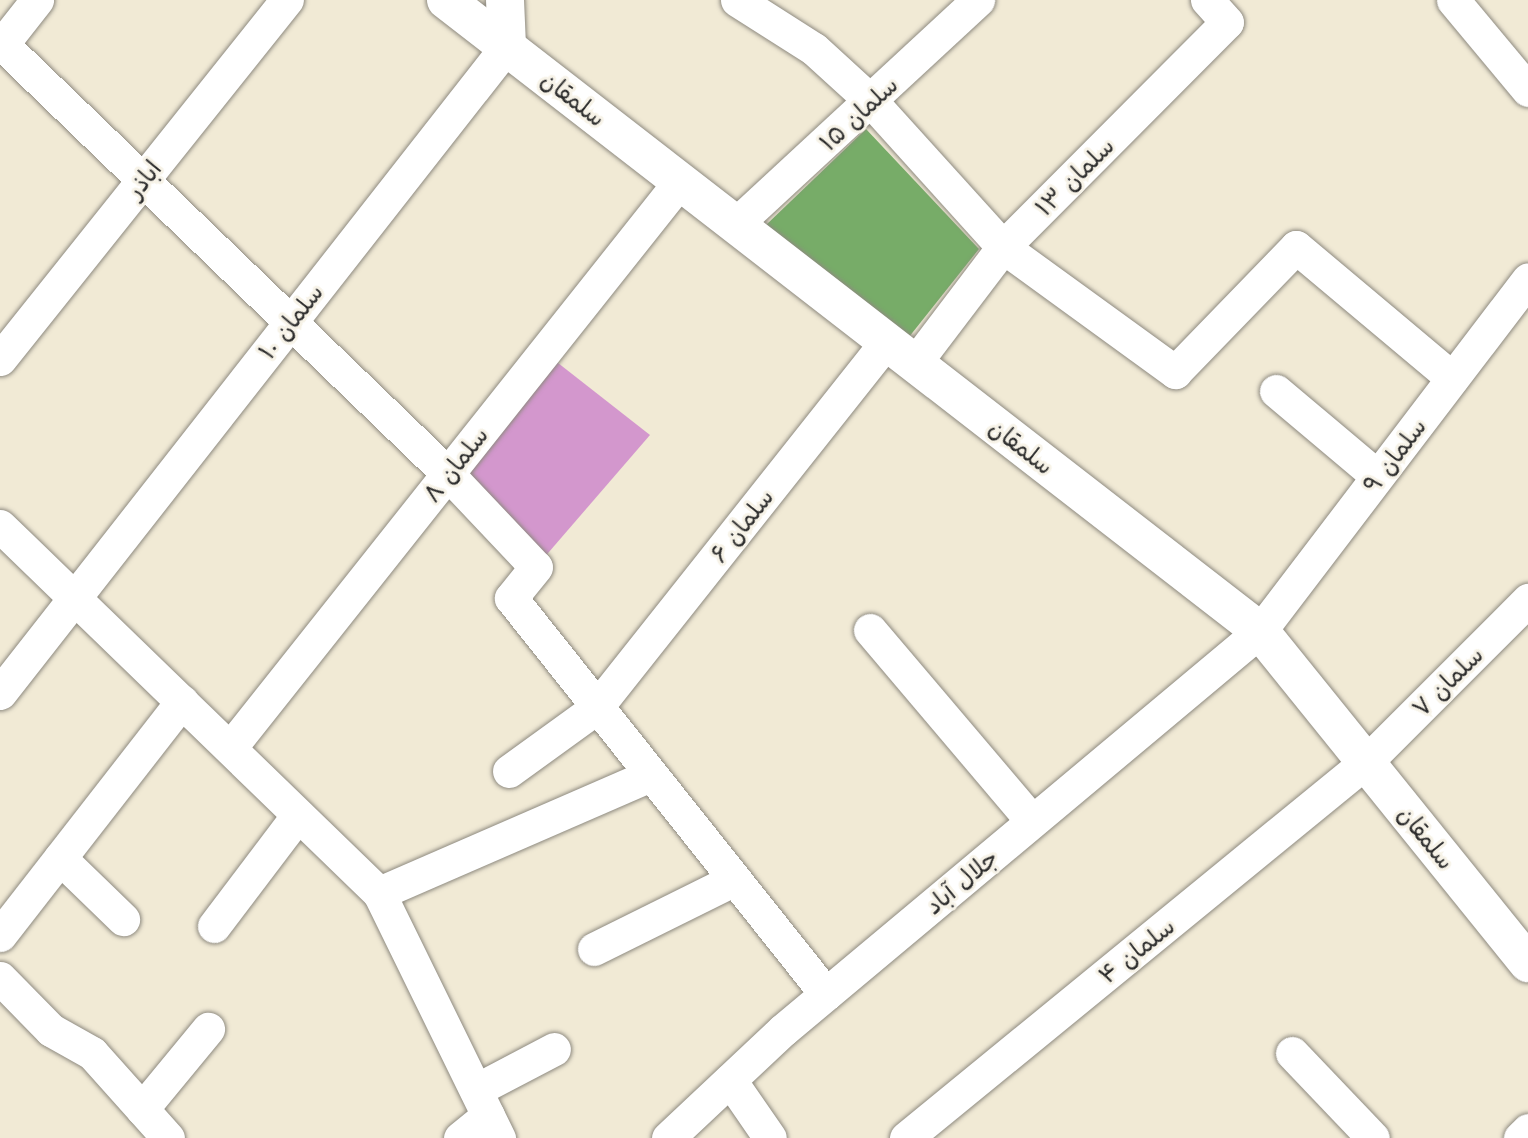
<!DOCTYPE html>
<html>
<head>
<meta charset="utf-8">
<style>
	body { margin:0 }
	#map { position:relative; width:1528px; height:1138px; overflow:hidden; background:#f1ead5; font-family:"Playpen Sans","Playpen Sans Arabic",sans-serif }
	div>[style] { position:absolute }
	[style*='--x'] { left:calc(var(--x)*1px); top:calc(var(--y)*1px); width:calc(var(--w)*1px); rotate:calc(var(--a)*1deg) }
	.forest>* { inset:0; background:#77ac68 }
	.building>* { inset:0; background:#d397cd }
	.roads { filter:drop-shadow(0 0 2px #8e8a80) drop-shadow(0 0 2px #8e8a80) }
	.street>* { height:33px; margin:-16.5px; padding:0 16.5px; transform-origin:16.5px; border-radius:16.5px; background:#fff }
	.secondary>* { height:38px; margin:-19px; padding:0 19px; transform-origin:19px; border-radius:19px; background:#fff }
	span { translate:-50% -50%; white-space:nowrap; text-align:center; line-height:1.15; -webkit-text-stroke:6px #f7f3e8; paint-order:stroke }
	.street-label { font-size:24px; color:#2b2b2b }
</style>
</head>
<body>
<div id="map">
	<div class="forest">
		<div style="clip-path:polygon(866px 129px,979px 249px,909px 337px,766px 225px)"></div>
	</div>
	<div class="building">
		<div style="clip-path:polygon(544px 352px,650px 435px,536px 567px,447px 473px)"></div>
	</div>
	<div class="roads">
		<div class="street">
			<div style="--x:737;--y:0;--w:91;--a:32.5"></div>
			<div style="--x:814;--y:49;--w:77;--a:42.4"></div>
			<div style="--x:871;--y:101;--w:197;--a:47.9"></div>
			<div style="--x:1003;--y:247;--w:213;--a:36"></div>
			<div style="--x:1175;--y:372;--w:174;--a:-45.9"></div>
			<div style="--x:1296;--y:247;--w:204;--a:40"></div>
			<div style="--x:1453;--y:0;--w:117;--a:50.2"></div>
			<div style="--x:2;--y:44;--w:618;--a:43.95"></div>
			<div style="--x:447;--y:473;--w:129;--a:46.6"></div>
			<div style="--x:536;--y:567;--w:40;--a:129"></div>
			<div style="--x:511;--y:598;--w:506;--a:51.5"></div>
			<div style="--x:0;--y:47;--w:60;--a:-51.8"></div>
			<div style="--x:736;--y:224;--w:330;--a:-42.8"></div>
			<div style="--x:0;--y:359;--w:460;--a:-51.4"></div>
			<div style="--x:915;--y:363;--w:146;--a:-52.8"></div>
			<div style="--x:1003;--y:247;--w:317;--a:-45.1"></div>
			<div style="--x:1227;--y:22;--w:30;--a:-132"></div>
			<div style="--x:1276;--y:391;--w:132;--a:40.1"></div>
			<div style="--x:0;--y:526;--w:528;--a:44.08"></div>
			<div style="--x:379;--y:893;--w:293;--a:-23.5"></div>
			<div style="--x:870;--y:630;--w:250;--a:49.7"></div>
			<div style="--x:0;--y:693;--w:822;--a:-51.92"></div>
			<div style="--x:230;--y:748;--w:724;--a:-51.56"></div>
			<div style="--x:509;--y:771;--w:107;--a:-35.9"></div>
			<div style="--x:596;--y:708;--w:468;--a:-51.6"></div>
			<div style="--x:60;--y:858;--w:88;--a:44.1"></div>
			<div style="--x:379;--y:893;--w:273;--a:63.9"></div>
			<div style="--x:214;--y:926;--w:139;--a:-52.9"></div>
			<div style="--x:0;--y:935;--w:296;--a:-52.1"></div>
			<div style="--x:594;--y:949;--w:155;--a:-26.4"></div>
			<div style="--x:0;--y:978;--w:73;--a:45.6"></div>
			<div style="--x:51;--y:1030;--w:47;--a:29.3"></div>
			<div style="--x:92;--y:1053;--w:114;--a:48.2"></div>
			<div style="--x:1292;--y:1053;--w:117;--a:46.4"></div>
			<div style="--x:730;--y:1080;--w:70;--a:55.4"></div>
			<div style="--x:476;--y:1090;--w:88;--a:-27.7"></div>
			<div style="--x:142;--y:1109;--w:104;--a:-50.5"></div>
			<div style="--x:460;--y:1138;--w:36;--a:-39"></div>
			<div style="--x:668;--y:1138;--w:158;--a:-43.2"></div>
			<div style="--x:783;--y:1030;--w:622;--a:-39.91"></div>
			<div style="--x:1260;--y:631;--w:442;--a:-52.7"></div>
			<div style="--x:906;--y:1138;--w:596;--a:-39.28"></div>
			<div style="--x:1367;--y:761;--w:228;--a:-45"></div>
			<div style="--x:1520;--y:1138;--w:11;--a:-45"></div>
		</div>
		<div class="secondary">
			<div style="--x:446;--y:0;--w:1030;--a:37.78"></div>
			<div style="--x:1260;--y:631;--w:427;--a:51.1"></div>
			<div style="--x:505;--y:0;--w:46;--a:87.5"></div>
		</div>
	</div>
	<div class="street-label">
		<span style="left:574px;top:98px;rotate:38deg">سلمقان</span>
		<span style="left:858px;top:113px;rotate:-43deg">سلمان ۱۵</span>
		<span style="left:1074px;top:176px;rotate:-45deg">سلمان ۱۳</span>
		<span style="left:143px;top:179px;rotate:-52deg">اباذر</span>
		<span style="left:290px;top:321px;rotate:-52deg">سلمان ۱۰</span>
		<span style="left:1022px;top:446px;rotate:38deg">سلمقان</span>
		<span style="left:1394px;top:455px;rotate:-53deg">سلمان ۹</span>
		<span style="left:455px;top:464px;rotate:-52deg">سلمان ۸</span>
		<span style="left:741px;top:525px;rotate:-52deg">سلمان ۶</span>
		<span style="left:1447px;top:681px;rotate:-45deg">سلمان ۷</span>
		<span style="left:1427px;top:837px;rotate:51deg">سلمقان</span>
		<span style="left:961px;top:881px;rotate:-40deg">جلال آباد</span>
		<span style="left:1136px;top:950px;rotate:-39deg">سلمان ۴</span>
	</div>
</div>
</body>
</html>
